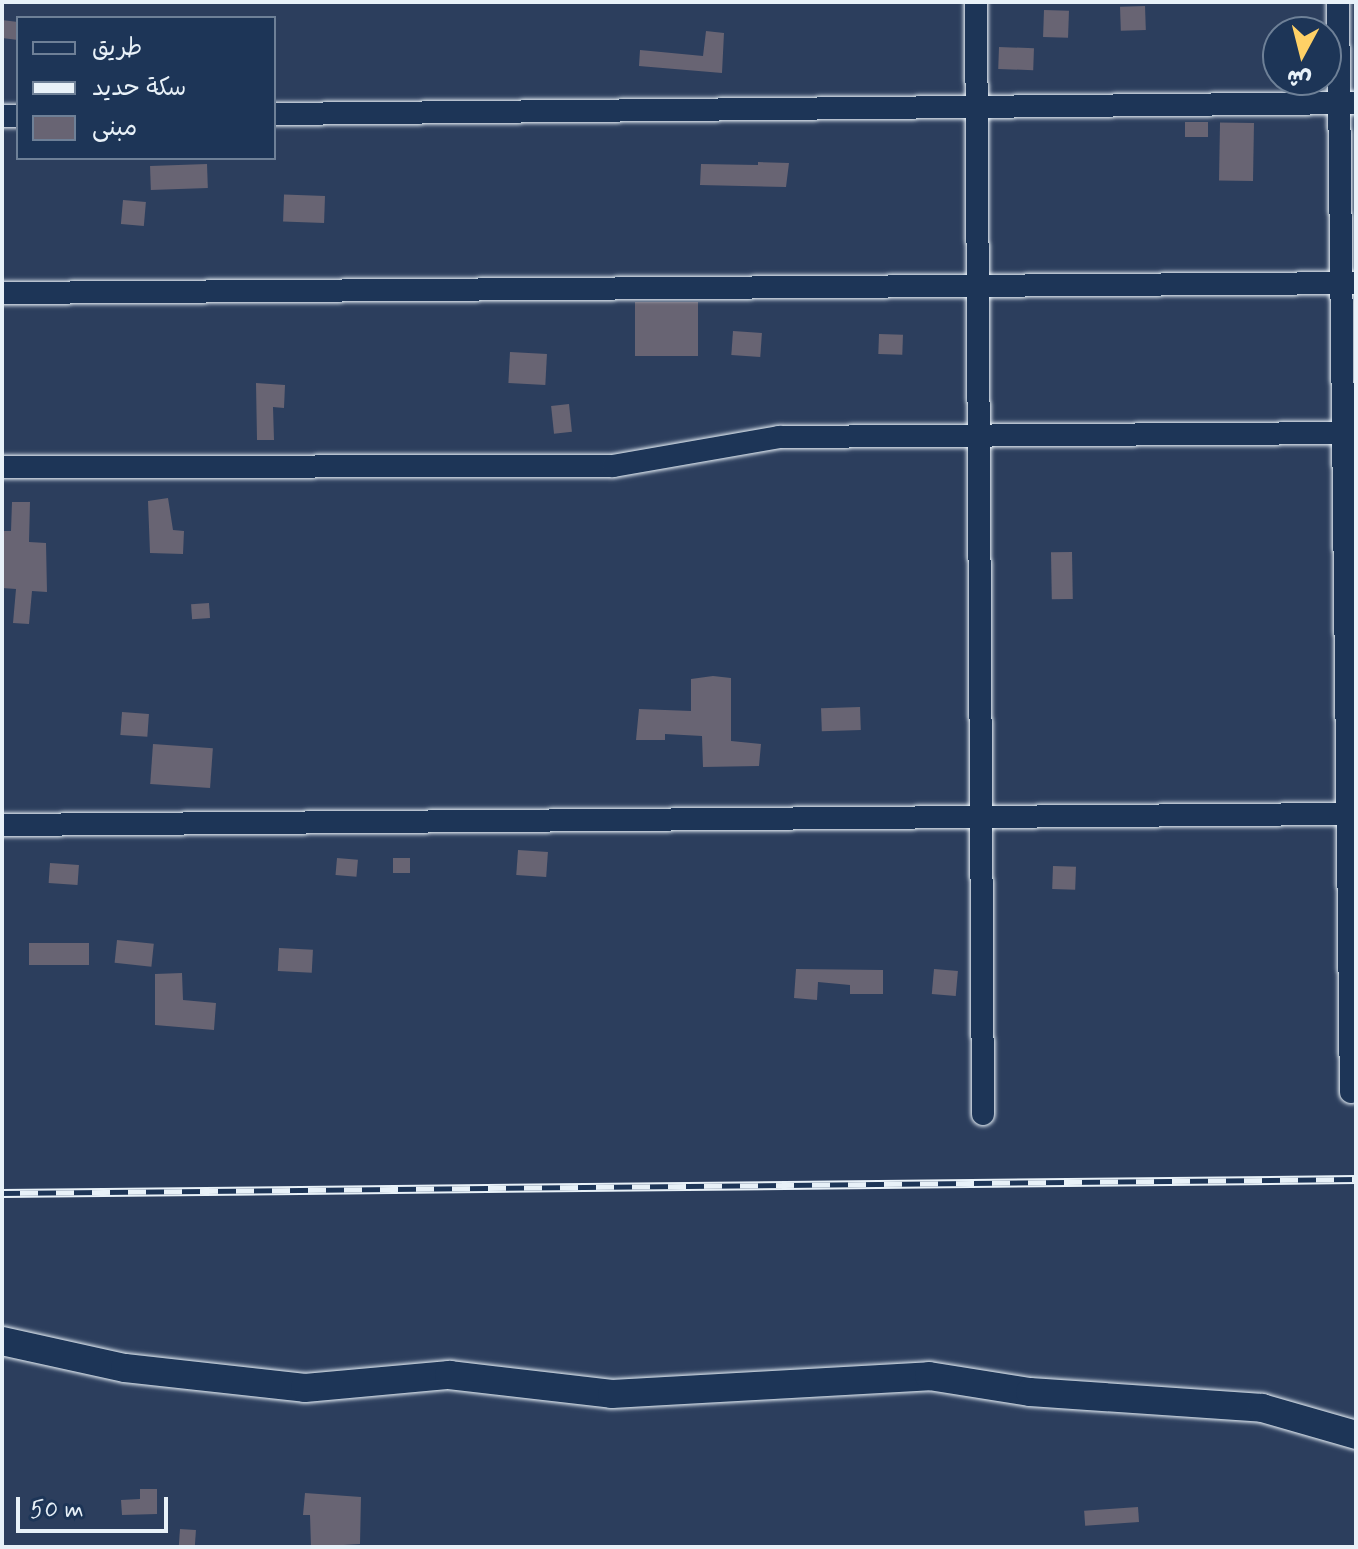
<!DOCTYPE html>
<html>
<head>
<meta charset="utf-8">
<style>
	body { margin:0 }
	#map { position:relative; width:1358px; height:1549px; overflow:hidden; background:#2c3e5d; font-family:Mynerve,"Playpen Sans Arabic",sans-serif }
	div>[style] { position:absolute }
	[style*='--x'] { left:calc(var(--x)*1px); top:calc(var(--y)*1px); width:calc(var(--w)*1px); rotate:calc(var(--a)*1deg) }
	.building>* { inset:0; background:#686473; transform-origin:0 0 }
	.roads { filter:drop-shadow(0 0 2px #e8f1f8) drop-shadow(0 0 2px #e8f1f8) }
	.minor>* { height:22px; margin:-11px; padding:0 11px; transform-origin:11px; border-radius:11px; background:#1d3557 }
	.tertiary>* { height:28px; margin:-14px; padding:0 14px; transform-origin:14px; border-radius:14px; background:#1d3557 }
	.rail>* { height:9px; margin-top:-4.5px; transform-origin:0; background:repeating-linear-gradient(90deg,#1d3557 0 18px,#e8f1f8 0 36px); box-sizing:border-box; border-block:2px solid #e8f1f8 }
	span { translate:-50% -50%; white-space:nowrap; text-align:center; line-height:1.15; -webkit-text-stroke:8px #1d3557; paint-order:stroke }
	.frame { position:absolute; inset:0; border:4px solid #e8f1f8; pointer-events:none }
	.legend { position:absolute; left:16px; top:16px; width:260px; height:144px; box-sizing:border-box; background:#1d3557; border:2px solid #6e8097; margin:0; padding:10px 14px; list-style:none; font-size:24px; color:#e8f1f8 }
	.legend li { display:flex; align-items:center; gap:16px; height:40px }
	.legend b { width:40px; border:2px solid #6e8097 }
	.north { position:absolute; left:1262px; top:16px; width:80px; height:80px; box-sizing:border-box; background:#1d3557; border:2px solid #6e8097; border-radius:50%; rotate:187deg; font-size:22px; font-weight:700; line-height:32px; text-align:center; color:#e8f1f8 }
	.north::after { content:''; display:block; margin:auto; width:28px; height:36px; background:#ffd166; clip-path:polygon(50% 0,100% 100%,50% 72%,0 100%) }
	.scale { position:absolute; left:16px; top:1497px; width:152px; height:36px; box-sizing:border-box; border:4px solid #e8f1f8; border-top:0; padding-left:10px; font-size:24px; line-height:28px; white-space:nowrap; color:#e8f1f8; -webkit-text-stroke:6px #1d3557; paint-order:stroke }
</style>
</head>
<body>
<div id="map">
	<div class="building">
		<div style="left:1145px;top:6px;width:24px;height:25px;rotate:88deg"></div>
		<div style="left:1044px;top:10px;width:25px;height:27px;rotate:2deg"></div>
		<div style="clip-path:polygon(2px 20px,18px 22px,18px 40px,2px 38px)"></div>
		<div style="clip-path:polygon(706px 31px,724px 33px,722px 73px,639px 66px,640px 50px,703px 56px)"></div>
		<div style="left:999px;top:47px;width:35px;height:22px;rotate:2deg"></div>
		<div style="left:1185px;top:122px;width:23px;height:15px"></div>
		<div style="left:1254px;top:123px;width:58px;height:34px;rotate:91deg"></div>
		<div style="clip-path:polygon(758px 162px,789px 163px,786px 187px,700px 185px,701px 164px,758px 165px)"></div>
		<div style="left:207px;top:164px;width:24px;height:57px;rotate:88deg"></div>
		<div style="left:325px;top:196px;width:27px;height:41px;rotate:92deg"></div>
		<div style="left:123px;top:200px;width:23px;height:24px;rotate:5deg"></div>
		<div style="left:635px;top:302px;width:63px;height:54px"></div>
		<div style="left:733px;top:331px;width:29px;height:24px;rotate:4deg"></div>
		<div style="left:879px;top:334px;width:24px;height:20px;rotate:2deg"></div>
		<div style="left:510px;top:352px;width:37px;height:31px;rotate:3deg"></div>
		<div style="clip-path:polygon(256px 383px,285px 385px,284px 408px,273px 407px,274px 440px,257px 440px)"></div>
		<div style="left:569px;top:404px;width:28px;height:18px;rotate:84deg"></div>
		<div style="clip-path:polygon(168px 498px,173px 530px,184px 531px,183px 554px,150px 553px,148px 501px)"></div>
		<div style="clip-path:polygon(12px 502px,30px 502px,29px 542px,46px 543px,47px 592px,32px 591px,29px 624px,13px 623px,16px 589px,2px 588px,2px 531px,11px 531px)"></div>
		<div style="left:1072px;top:552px;width:47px;height:21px;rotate:89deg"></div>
		<div style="left:209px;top:603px;width:15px;height:18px;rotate:86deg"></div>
		<div style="clip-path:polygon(713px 676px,731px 678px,731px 741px,761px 744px,759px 766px,703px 767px,702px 736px,665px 734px,665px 740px,636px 740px,639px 709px,691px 711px,691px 679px)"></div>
		<div style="left:860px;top:707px;width:23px;height:39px;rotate:88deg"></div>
		<div style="left:122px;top:712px;width:27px;height:23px;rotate:4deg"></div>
		<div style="left:153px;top:744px;width:60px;height:40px;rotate:4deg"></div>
		<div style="left:518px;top:850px;width:30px;height:25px;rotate:4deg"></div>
		<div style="left:337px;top:858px;width:21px;height:17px;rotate:5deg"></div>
		<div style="left:393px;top:858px;width:17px;height:15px"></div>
		<div style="left:50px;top:863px;width:29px;height:20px;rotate:4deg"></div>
		<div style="left:1053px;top:866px;width:23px;height:23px;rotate:2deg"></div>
		<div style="left:117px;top:940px;width:37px;height:23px;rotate:6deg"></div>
		<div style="left:89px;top:943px;width:22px;height:60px;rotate:90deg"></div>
		<div style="left:279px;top:948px;width:34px;height:23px;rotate:3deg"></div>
		<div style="clip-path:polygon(796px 969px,883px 970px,883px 994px,850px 994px,850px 985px,818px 982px,817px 1000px,794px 998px)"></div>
		<div style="left:934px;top:969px;width:24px;height:25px;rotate:5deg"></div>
		<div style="clip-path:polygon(182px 973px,183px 1000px,216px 1003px,214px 1030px,155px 1025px,155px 974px)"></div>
		<div style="clip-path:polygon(140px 1489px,157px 1489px,157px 1514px,122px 1515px,121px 1500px,140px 1499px)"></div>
		<div style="clip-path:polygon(305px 1493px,361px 1497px,360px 1544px,311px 1547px,310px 1515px,303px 1515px)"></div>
		<div style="left:1138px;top:1507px;width:15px;height:54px;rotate:86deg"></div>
		<div style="left:180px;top:1529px;width:16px;height:18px;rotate:4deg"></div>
	</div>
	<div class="roads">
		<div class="minor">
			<div style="--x:976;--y:2;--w:1112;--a:89.64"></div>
			<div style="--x:1338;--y:2;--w:1090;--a:89.32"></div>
			<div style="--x:274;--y:114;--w:1082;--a:-0.58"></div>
			<div style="--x:2;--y:116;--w:16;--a:0"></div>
			<div style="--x:2;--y:293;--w:1354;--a:-0.42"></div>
			<div style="--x:2;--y:467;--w:611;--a:-0.09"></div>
			<div style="--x:613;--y:466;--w:169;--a:-9.9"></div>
			<div style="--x:779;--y:437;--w:577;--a:-0.4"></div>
			<div style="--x:2;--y:825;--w:1354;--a:-0.47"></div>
		</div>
		<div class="tertiary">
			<div style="--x:2;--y:1341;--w:126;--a:12.4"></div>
			<div style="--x:125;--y:1368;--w:181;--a:6.3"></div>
			<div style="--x:305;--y:1388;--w:145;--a:-5.2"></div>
			<div style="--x:449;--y:1375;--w:164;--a:6.6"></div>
			<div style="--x:612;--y:1394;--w:318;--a:-3.2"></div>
			<div style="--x:929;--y:1376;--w:102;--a:9"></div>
			<div style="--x:1030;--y:1392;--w:233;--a:3.9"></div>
			<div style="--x:1262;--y:1408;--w:98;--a:16"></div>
		</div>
	</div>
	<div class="rail">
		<div style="--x:2;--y:1193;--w:1354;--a:-0.59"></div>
	</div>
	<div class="frame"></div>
	<ul class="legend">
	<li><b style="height:10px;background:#1d3557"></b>طريق</li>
	<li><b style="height:10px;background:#e8f1f8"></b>سكة حديد</li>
	<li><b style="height:22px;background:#686473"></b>مبنى</li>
	</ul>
	<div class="north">ش</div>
	<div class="scale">50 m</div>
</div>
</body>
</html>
